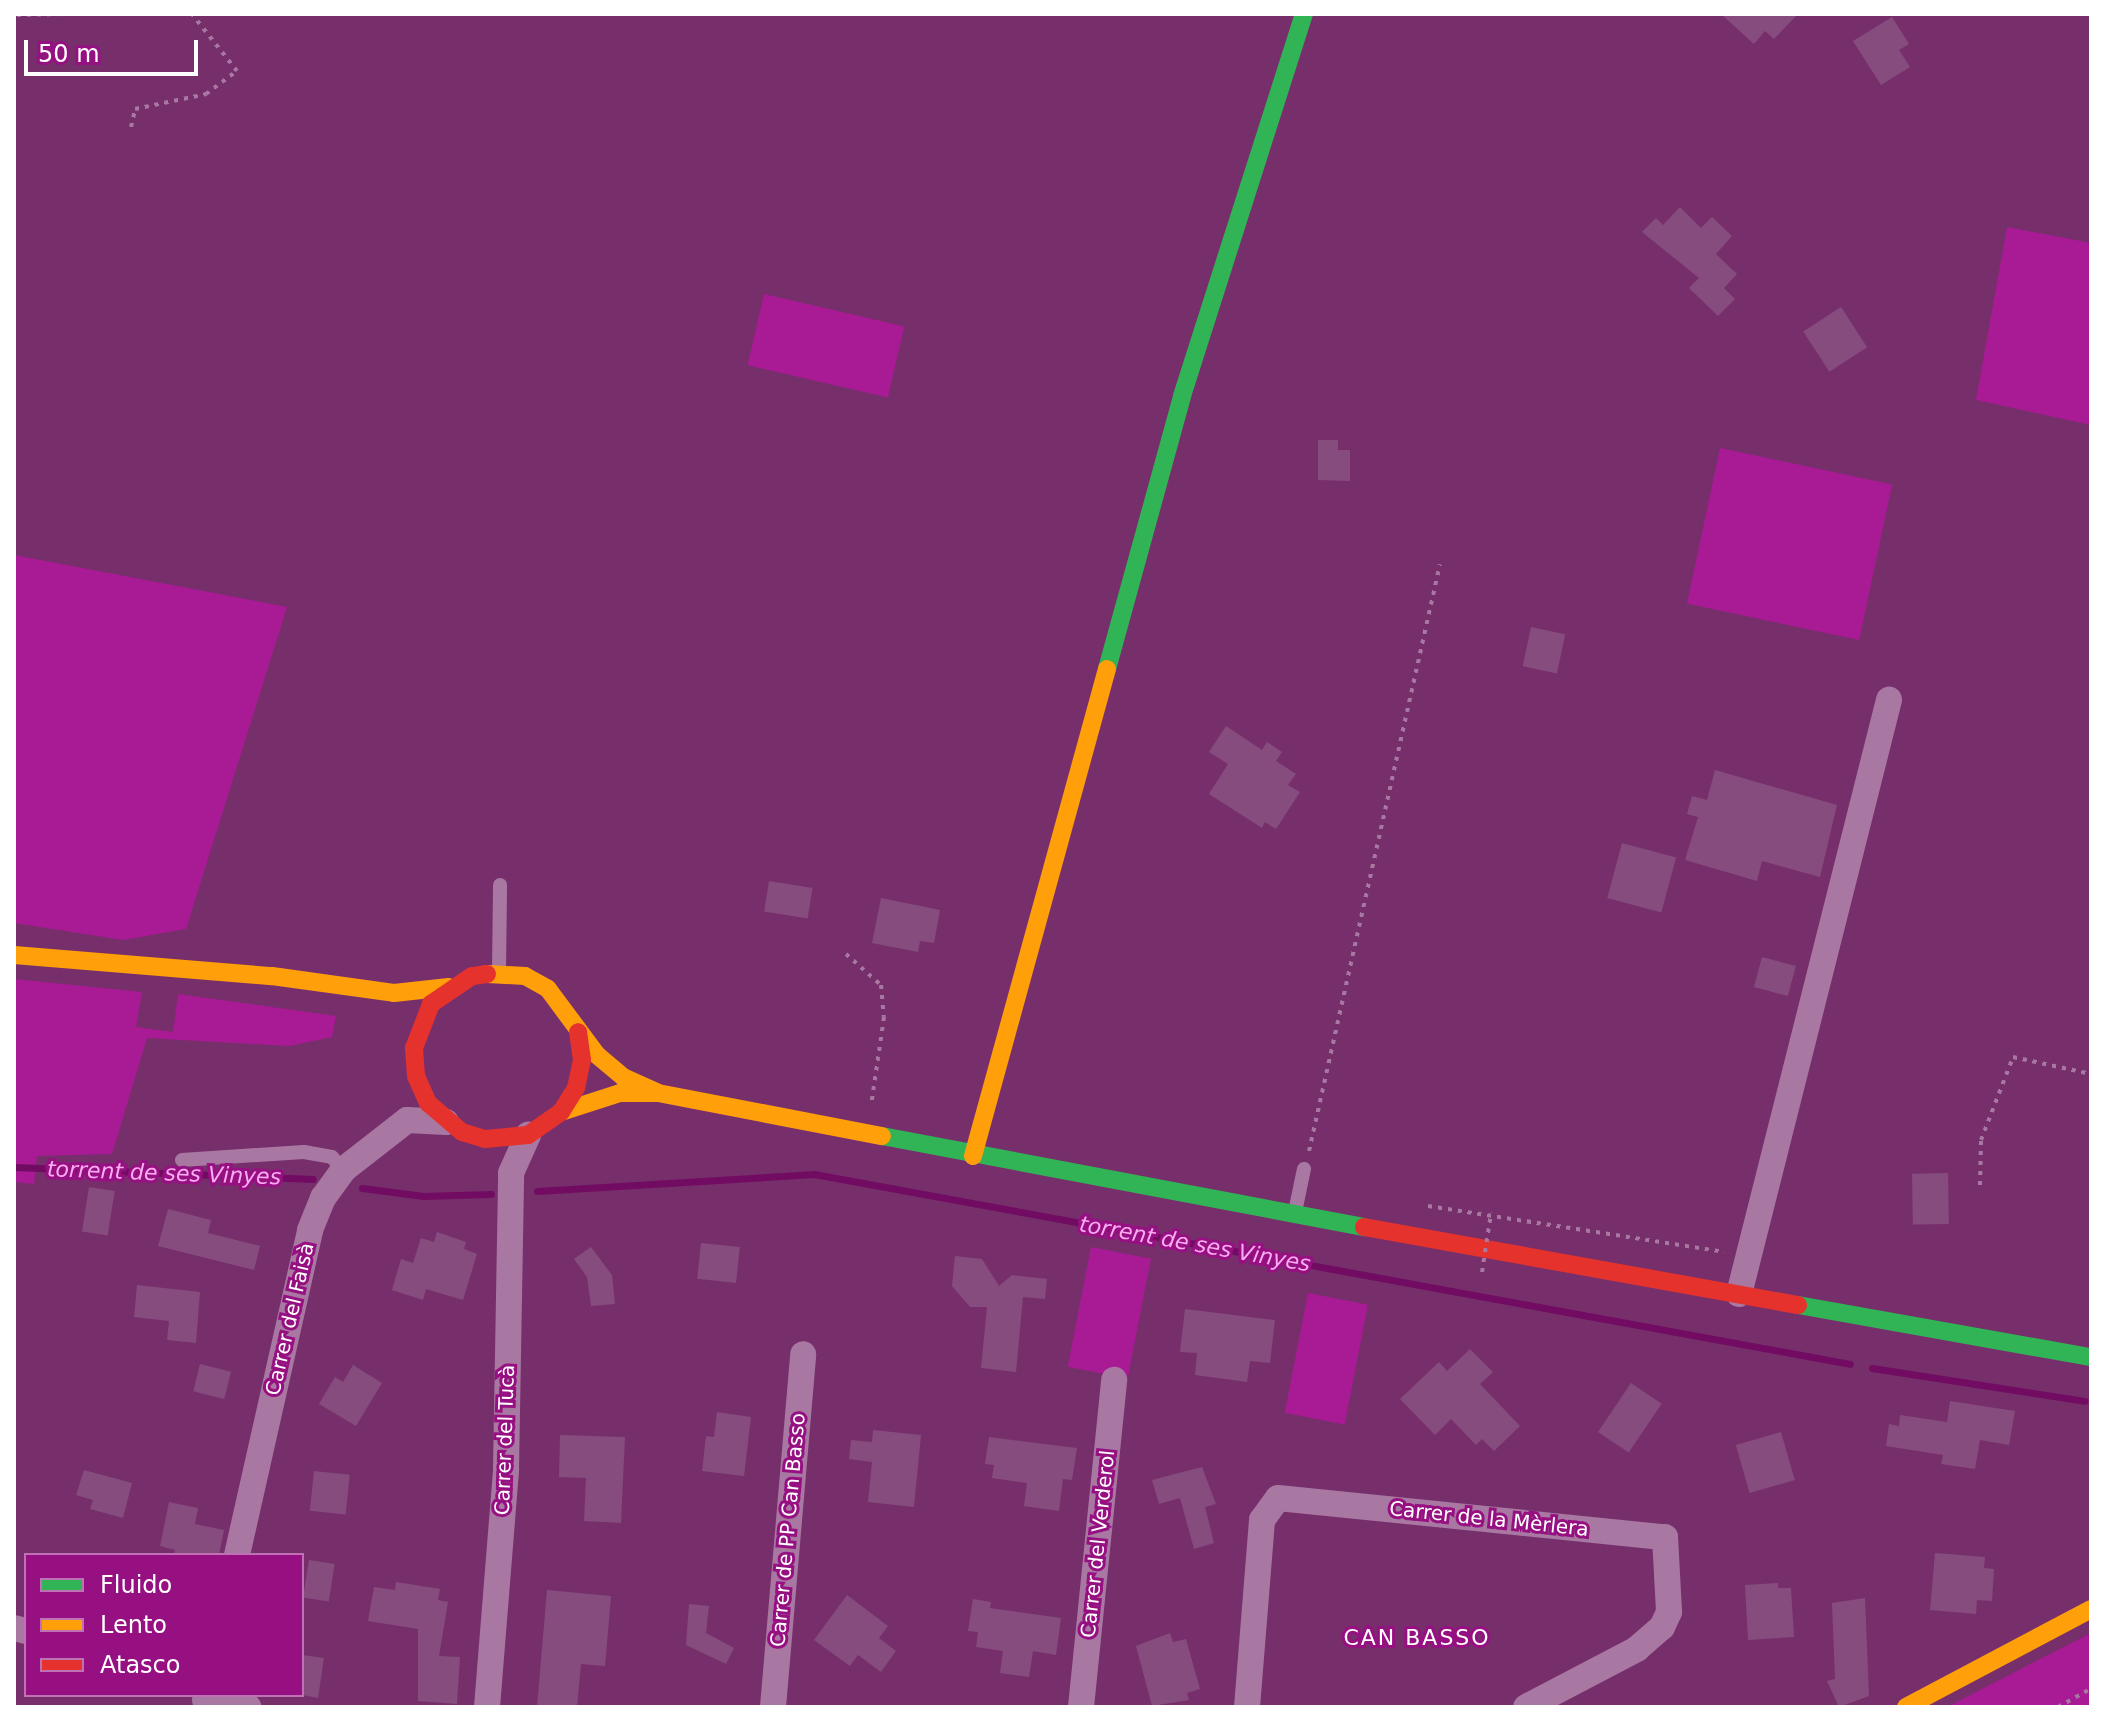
<!DOCTYPE html>
<html>
<head>
<meta charset="utf-8">
<style>
	body { margin:0 }
	#map { position:relative; width:2105px; height:1721px; overflow:hidden; background:#772f6c; font-family:"DejaVu Sans",sans-serif }
	div>[style] { position:absolute }
	[style*='--x'] { left:calc(var(--x)*1px); top:calc(var(--y)*1px); width:calc(var(--w)*1px); rotate:calc(var(--a)*1deg) }
	.green>* { inset:0; background:#a91a95; transform-origin:0 0 }
	.stream>* { height:7px; margin:-3.5px; padding:0 3.5px; transform-origin:3.5px; border-radius:3.5px; background:#720c62 }
	.building>* { inset:0; background:#864c7e; transform-origin:0 0 }
	.path>* { height:4px; margin-top:-2px; transform-origin:0; background:repeating-linear-gradient(90deg,#a978a2 0 4px,transparent 0 10px) }
	.lane>* { height:14px; margin:-7px; padding:0 7px; transform-origin:7px; border-radius:7px; background:#a978a2 }
	.street>* { height:26px; margin:-13px; padding:0 13px; transform-origin:13px; border-radius:13px; background:#a978a2 }
	.fast>* { height:18px; margin:-9px; padding:0 9px; transform-origin:9px; border-radius:9px; background:#30b455 }
	.slow>* { height:18px; margin:-9px; padding:0 9px; transform-origin:9px; border-radius:9px; background:#ff9f0a }
	.jam>* { height:18px; margin:-9px; padding:0 9px; transform-origin:9px; border-radius:9px; background:#e5322d }
	.path-bridge>* { height:4px; margin-top:-2px; transform-origin:0; background:repeating-linear-gradient(90deg,#a978a2 0 4px,transparent 0 10px) }
	span { translate:-50% -50%; white-space:nowrap; text-align:center; line-height:1.15; -webkit-text-stroke:6px #961082; paint-order:stroke }
	.street-label { font-size:20px; color:#fff }
	.water-label { font-size:22px; color:#fbabf0; font-style:italic }
	.neighbourhood-label { font-size:22px; color:#fff; letter-spacing:2px }
	.frame { position:absolute; inset:0; border:16px solid #fff; pointer-events:none }
	.legend { position:absolute; left:24px; top:1553px; width:280px; height:144px; box-sizing:border-box; background:#961082; border:2px solid #c070b4; margin:0; padding:10px 14px; list-style:none; font-size:24px; color:#fff }
	.legend li { display:flex; align-items:center; gap:16px; height:40px }
	.legend b { width:40px; border:2px solid #c070b4 }
	.scale { position:absolute; left:24px; top:40px; width:174px; height:36px; box-sizing:border-box; border:4px solid #fff; border-top:0; padding-left:10px; font-size:24px; line-height:28px; white-space:nowrap; color:#fff; -webkit-text-stroke:6px #961082; paint-order:stroke }
</style>
</head>
<body>
<div id="map">
	<div class="green">
		<div style="clip-path:polygon(2007px 227px,2091px 243px,2091px 425px,1976px 400px)"></div>
		<div style="left:764px;top:294px;width:144px;height:73px;rotate:13deg"></div>
		<div style="left:1720px;top:448px;width:176px;height:159px;rotate:12deg"></div>
		<div style="clip-path:polygon(14px 555px,287px 607px,186px 929px,123px 940px,14px 923px)"></div>
		<div style="clip-path:polygon(14px 979px,142px 992px,136px 1027px,173px 1032px,178px 994px,336px 1016px,332px 1037px,289px 1046px,147px 1038px,112px 1154px,37px 1156px,34px 1184px,14px 1182px)"></div>
		<div style="left:1091px;top:1247px;width:61px;height:122px;rotate:11deg"></div>
		<div style="left:1308px;top:1293px;width:61px;height:122px;rotate:11deg"></div>
		<div style="clip-path:polygon(2091px 1633px,2091px 1707px,1947px 1707px)"></div>
	</div>
	<div class="stream">
		<div style="--x:14;--y:1167;--w:299;--a:2.3"></div>
		<div style="--x:362;--y:1188;--w:62;--a:7.5"></div>
		<div style="--x:423;--y:1196;--w:68;--a:-1.7"></div>
		<div style="--x:537;--y:1191;--w:278;--a:-3.5"></div>
		<div style="--x:814;--y:1174;--w:1053;--a:10.39"></div>
		<div style="--x:1872;--y:1368;--w:215;--a:8.8"></div>
	</div>
	<div class="building">
		<div style="clip-path:polygon(1721px 14px,1798px 14px,1774px 39px,1765px 31px,1754px 44px)"></div>
		<div style="clip-path:polygon(1892px 17px,1909px 44px,1899px 50px,1910px 67px,1881px 85px,1853px 41px)"></div>
		<div style="clip-path:polygon(1680px 207px,1701px 228px,1712px 217px,1732px 236px,1716px 254px,1737px 274px,1724px 288px,1735px 299px,1718px 316px,1689px 288px,1699px 278px,1642px 232px,1656px 218px,1663px 225px)"></div>
		<div style="left:1841px;top:307px;width:48px;height:45px;rotate:57deg"></div>
		<div style="clip-path:polygon(1318px 440px,1338px 440px,1338px 450px,1350px 450px,1350px 481px,1318px 480px)"></div>
		<div style="left:1531px;top:627px;width:35px;height:40px;rotate:12deg"></div>
		<div style="clip-path:polygon(1226px 726px,1262px 750px,1267px 742px,1282px 752px,1276px 761px,1296px 774px,1288px 785px,1300px 792px,1276px 829px,1265px 822px,1262px 828px,1209px 794px,1228px 764px,1209px 752px)"></div>
		<div style="clip-path:polygon(1715px 770px,1837px 805px,1820px 877px,1762px 861px,1757px 881px,1685px 860px,1698px 817px,1687px 814px,1692px 796px,1707px 800px)"></div>
		<div style="left:1622px;top:843px;width:56px;height:57px;rotate:15deg"></div>
		<div style="left:769px;top:881px;width:44px;height:31px;rotate:9deg"></div>
		<div style="clip-path:polygon(881px 898px,940px 910px,934px 943px,920px 941px,918px 952px,872px 943px)"></div>
		<div style="left:1762px;top:957px;width:35px;height:31px;rotate:15deg"></div>
		<div style="left:1948px;top:1173px;width:51px;height:36px;rotate:89deg"></div>
		<div style="left:89px;top:1187px;width:26px;height:45px;rotate:9deg"></div>
		<div style="clip-path:polygon(168px 1209px,211px 1220px,208px 1233px,260px 1246px,254px 1270px,158px 1246px)"></div>
		<div style="clip-path:polygon(437px 1232px,466px 1242px,464px 1249px,477px 1254px,463px 1300px,426px 1289px,423px 1300px,392px 1290px,401px 1259px,413px 1263px,421px 1238px,434px 1242px)"></div>
		<div style="left:701px;top:1243px;width:39px;height:36px;rotate:6deg"></div>
		<div style="clip-path:polygon(591px 1247px,612px 1275px,615px 1304px,591px 1306px,587px 1277px,574px 1259px)"></div>
		<div style="clip-path:polygon(955px 1256px,982px 1259px,999px 1286px,1012px 1275px,1047px 1279px,1045px 1299px,1023px 1297px,1016px 1372px,981px 1368px,987px 1307px,970px 1307px,952px 1286px)"></div>
		<div style="clip-path:polygon(137px 1285px,200px 1292px,196px 1343px,167px 1340px,169px 1321px,134px 1317px)"></div>
		<div style="clip-path:polygon(1185px 1309px,1275px 1320px,1270px 1363px,1250px 1361px,1247px 1382px,1195px 1375px,1197px 1353px,1180px 1352px)"></div>
		<div style="clip-path:polygon(1470px 1349px,1493px 1372px,1480px 1384px,1520px 1426px,1494px 1451px,1482px 1439px,1476px 1445px,1451px 1419px,1435px 1435px,1400px 1399px,1439px 1362px,1447px 1371px)"></div>
		<div style="left:200px;top:1364px;width:32px;height:28px;rotate:14deg"></div>
		<div style="clip-path:polygon(353px 1365px,382px 1383px,356px 1426px,319px 1404px,335px 1377px,343px 1382px)"></div>
		<div style="left:1631px;top:1383px;width:37px;height:59px;rotate:34deg"></div>
		<div style="clip-path:polygon(1950px 1401px,2015px 1411px,2009px 1445px,1980px 1440px,1975px 1469px,1941px 1464px,1943px 1455px,1886px 1446px,1889px 1424px,1899px 1426px,1900px 1415px,1947px 1422px)"></div>
		<div style="clip-path:polygon(717px 1412px,751px 1417px,744px 1476px,702px 1471px,706px 1436px,714px 1437px)"></div>
		<div style="clip-path:polygon(873px 1430px,921px 1435px,914px 1507px,868px 1502px,872px 1462px,849px 1459px,851px 1440px,872px 1442px)"></div>
		<div style="left:1781px;top:1432px;width:50px;height:47px;rotate:74deg"></div>
		<div style="clip-path:polygon(560px 1435px,625px 1437px,621px 1523px,584px 1521px,586px 1478px,559px 1477px)"></div>
		<div style="clip-path:polygon(989px 1437px,1077px 1448px,1072px 1480px,1063px 1479px,1059px 1511px,1024px 1506px,1027px 1483px,992px 1478px,994px 1465px,985px 1464px)"></div>
		<div style="clip-path:polygon(1202px 1467px,1216px 1504px,1205px 1507px,1214px 1543px,1194px 1549px,1180px 1498px,1159px 1504px,1152px 1480px)"></div>
		<div style="clip-path:polygon(84px 1470px,132px 1483px,123px 1518px,90px 1509px,93px 1500px,76px 1495px)"></div>
		<div style="left:314px;top:1471px;width:36px;height:40px;rotate:6deg"></div>
		<div style="clip-path:polygon(169px 1502px,198px 1508px,195px 1524px,224px 1530px,219px 1555px,174px 1555px,175px 1550px,160px 1546px)"></div>
		<div style="clip-path:polygon(1935px 1553px,1985px 1557px,1984px 1568px,1994px 1569px,1992px 1601px,1977px 1600px,1976px 1614px,1930px 1610px)"></div>
		<div style="left:309px;top:1560px;width:26px;height:38px;rotate:9deg"></div>
		<div style="clip-path:polygon(396px 1582px,440px 1589px,438px 1600px,448px 1602px,439px 1656px,460px 1657px,457px 1704px,418px 1701px,418px 1629px,368px 1621px,374px 1587px,395px 1590px)"></div>
		<div style="clip-path:polygon(1778px 1583px,1778px 1588px,1791px 1588px,1794px 1637px,1748px 1640px,1745px 1585px)"></div>
		<div style="clip-path:polygon(547px 1590px,611px 1596px,605px 1666px,581px 1664px,577px 1707px,537px 1707px)"></div>
		<div style="clip-path:polygon(847px 1595px,888px 1626px,879px 1638px,896px 1651px,881px 1672px,858px 1655px,850px 1666px,814px 1640px)"></div>
		<div style="clip-path:polygon(1865px 1598px,1869px 1696px,1839px 1707px,1827px 1681px,1835px 1679px,1832px 1603px)"></div>
		<div style="clip-path:polygon(973px 1599px,991px 1602px,990px 1608px,1061px 1618px,1056px 1655px,1033px 1651px,1029px 1677px,1000px 1673px,1003px 1651px,976px 1647px,978px 1632px,968px 1631px)"></div>
		<div style="clip-path:polygon(689px 1604px,709px 1606px,706px 1633px,734px 1648px,726px 1664px,686px 1645px)"></div>
		<div style="clip-path:polygon(1170px 1633px,1173px 1642px,1186px 1639px,1200px 1689px,1187px 1693px,1189px 1700px,1152px 1706px,1136px 1646px)"></div>
		<div style="clip-path:polygon(302px 1655px,324px 1658px,318px 1698px,302px 1695px)"></div>
	</div>
	<div class="path">
		<div style="--x:17;--y:15;--w:46;--a:-1.2"></div>
		<div style="--x:131;--y:127;--w:18;--a:-77"></div>
		<div style="--x:135;--y:109;--w:73;--a:-11.9"></div>
		<div style="--x:206;--y:94;--w:39;--a:-37"></div>
		<div style="--x:237;--y:71;--w:73;--a:-128.3"></div>
		<div style="--x:846;--y:954;--w:47;--a:41.5"></div>
		<div style="--x:881;--y:985;--w:32;--a:85"></div>
		<div style="--x:884;--y:1017;--w:90;--a:98.3"></div>
		<div style="--x:1309;--y:1151;--w:601;--a:-77.42"></div>
		<div style="--x:1980;--y:1185;--w:45;--a:-88.7"></div>
		<div style="--x:1981;--y:1140;--w:89;--a:-68.9"></div>
		<div style="--x:2013;--y:1057;--w:80;--a:12.3"></div>
		<div style="--x:1428;--y:1206;--w:300;--a:8.8"></div>
		<div style="--x:2058;--y:1707;--w:38;--a:-29"></div>
	</div>
	<div class="lane">
		<div style="--x:499;--y:971;--w:86;--a:-89.3"></div>
		<div style="--x:182;--y:1160;--w:122;--a:-3.8"></div>
		<div style="--x:304;--y:1152;--w:28;--a:10"></div>
		<div style="--x:332;--y:1157;--w:17;--a:50"></div>
		<div style="--x:1295;--y:1212;--w:44;--a:-78.2"></div>
	</div>
	<div class="street">
		<div style="--x:1739;--y:1294;--w:613;--a:-75.83"></div>
		<div style="--x:237;--y:1555;--w:333;--a:-77.3"></div>
		<div style="--x:310;--y:1230;--w:35;--a:-68"></div>
		<div style="--x:323;--y:1198;--w:34;--a:-54"></div>
		<div style="--x:343;--y:1170;--w:81;--a:-38"></div>
		<div style="--x:407;--y:1120;--w:39;--a:3"></div>
		<div style="--x:14;--y:1628;--w:12;--a:14"></div>
		<div style="--x:205;--y:1700;--w:44;--a:9.2"></div>
		<div style="--x:487;--y:1707;--w:239;--a:-85.4"></div>
		<div style="--x:506;--y:1469;--w:296;--a:-89"></div>
		<div style="--x:511;--y:1173;--w:42;--a:-65.9"></div>
		<div style="--x:773;--y:1707;--w:354;--a:-85.1"></div>
		<div style="--x:1081;--y:1707;--w:329;--a:-84.2"></div>
		<div style="--x:1247;--y:1707;--w:188;--a:-85.4"></div>
		<div style="--x:1262;--y:1520;--w:27;--a:-54"></div>
		<div style="--x:1278;--y:1498;--w:389;--a:5.8"></div>
		<div style="--x:1665;--y:1537;--w:75;--a:86.9"></div>
		<div style="--x:1669;--y:1612;--w:17;--a:115"></div>
		<div style="--x:1662;--y:1627;--w:33;--a:139"></div>
		<div style="--x:1637;--y:1649;--w:125;--a:152.4"></div>
	</div>
	<div class="fast">
		<div style="--x:1107;--y:669;--w:283;--a:-74.6"></div>
		<div style="--x:1182;--y:396;--w:401;--a:-72.3"></div>
		<div style="--x:882;--y:1136;--w:491;--a:10.7"></div>
		<div style="--x:1798;--y:1305;--w:298;--a:10.1"></div>
	</div>
	<div class="slow">
		<div style="--x:14;--y:955;--w:259;--a:4.7"></div>
		<div style="--x:272;--y:976;--w:123;--a:7.9"></div>
		<div style="--x:394;--y:993;--w:55;--a:-6.2"></div>
		<div style="--x:487;--y:974;--w:38;--a:3"></div>
		<div style="--x:525;--y:976;--w:26;--a:29"></div>
		<div style="--x:548;--y:989;--w:82;--a:53.4"></div>
		<div style="--x:597;--y:1055;--w:34;--a:40"></div>
		<div style="--x:623;--y:1077;--w:36;--a:24"></div>
		<div style="--x:561;--y:1112;--w:62;--a:-17.9"></div>
		<div style="--x:620;--y:1093;--w:38;--a:0"></div>
		<div style="--x:658;--y:1093;--w:228;--a:10.9"></div>
		<div style="--x:973;--y:1156;--w:505;--a:-74.62"></div>
		<div style="--x:1906;--y:1707;--w:209;--a:-27.9"></div>
	</div>
	<div class="jam">
		<div style="--x:487;--y:974;--w:15;--a:172"></div>
		<div style="--x:472;--y:976;--w:50;--a:145.7"></div>
		<div style="--x:431;--y:1004;--w:47;--a:111.1"></div>
		<div style="--x:414;--y:1048;--w:28;--a:86"></div>
		<div style="--x:416;--y:1076;--w:30;--a:66"></div>
		<div style="--x:428;--y:1103;--w:45;--a:40.5"></div>
		<div style="--x:462;--y:1132;--w:24;--a:17"></div>
		<div style="--x:485;--y:1139;--w:43;--a:-5.3"></div>
		<div style="--x:528;--y:1135;--w:40;--a:-34.9"></div>
		<div style="--x:561;--y:1112;--w:28;--a:-58"></div>
		<div style="--x:576;--y:1088;--w:29;--a:-78"></div>
		<div style="--x:582;--y:1060;--w:28;--a:-98"></div>
		<div style="--x:1364;--y:1227;--w:441;--a:10.2"></div>
	</div>
	<div class="path-bridge">
		<div style="--x:1482;--y:1272;--w:60;--a:-81.3"></div>
	</div>
	<div class="street-label">
		<span style="left:290px;top:1319px;rotate:-77deg">Carrer del Faisà</span>
		<span style="left:505px;top:1440px;rotate:-88deg">Carrer del Tucà</span>
		<span style="left:1489px;top:1519px;rotate:6deg">Carrer de la Mèrlera</span>
		<span style="left:788px;top:1530px;rotate:-85deg">Carrer de PP Can Basso</span>
		<span style="left:1098px;top:1544px;rotate:-84deg">Carrer del Verderol</span>
	</div>
	<div class="water-label">
		<span style="left:164px;top:1173px;rotate:2deg">torrent de ses Vinyes</span>
		<span style="left:1195px;top:1244px;rotate:10deg">torrent de ses Vinyes</span>
	</div>
	<div class="neighbourhood-label">
		<span style="left:1417px;top:1638px">CAN BASSO</span>
	</div>
	<div class="frame"></div>
	<ul class="legend">
	<li><b style="height:10px;background:#30b455"></b>Fluido</li>
	<li><b style="height:10px;background:#ff9f0a"></b>Lento</li>
	<li><b style="height:10px;background:#e5322d"></b>Atasco</li>
	</ul>
	<div class="scale">50 m</div>
</div>
</body>
</html>
